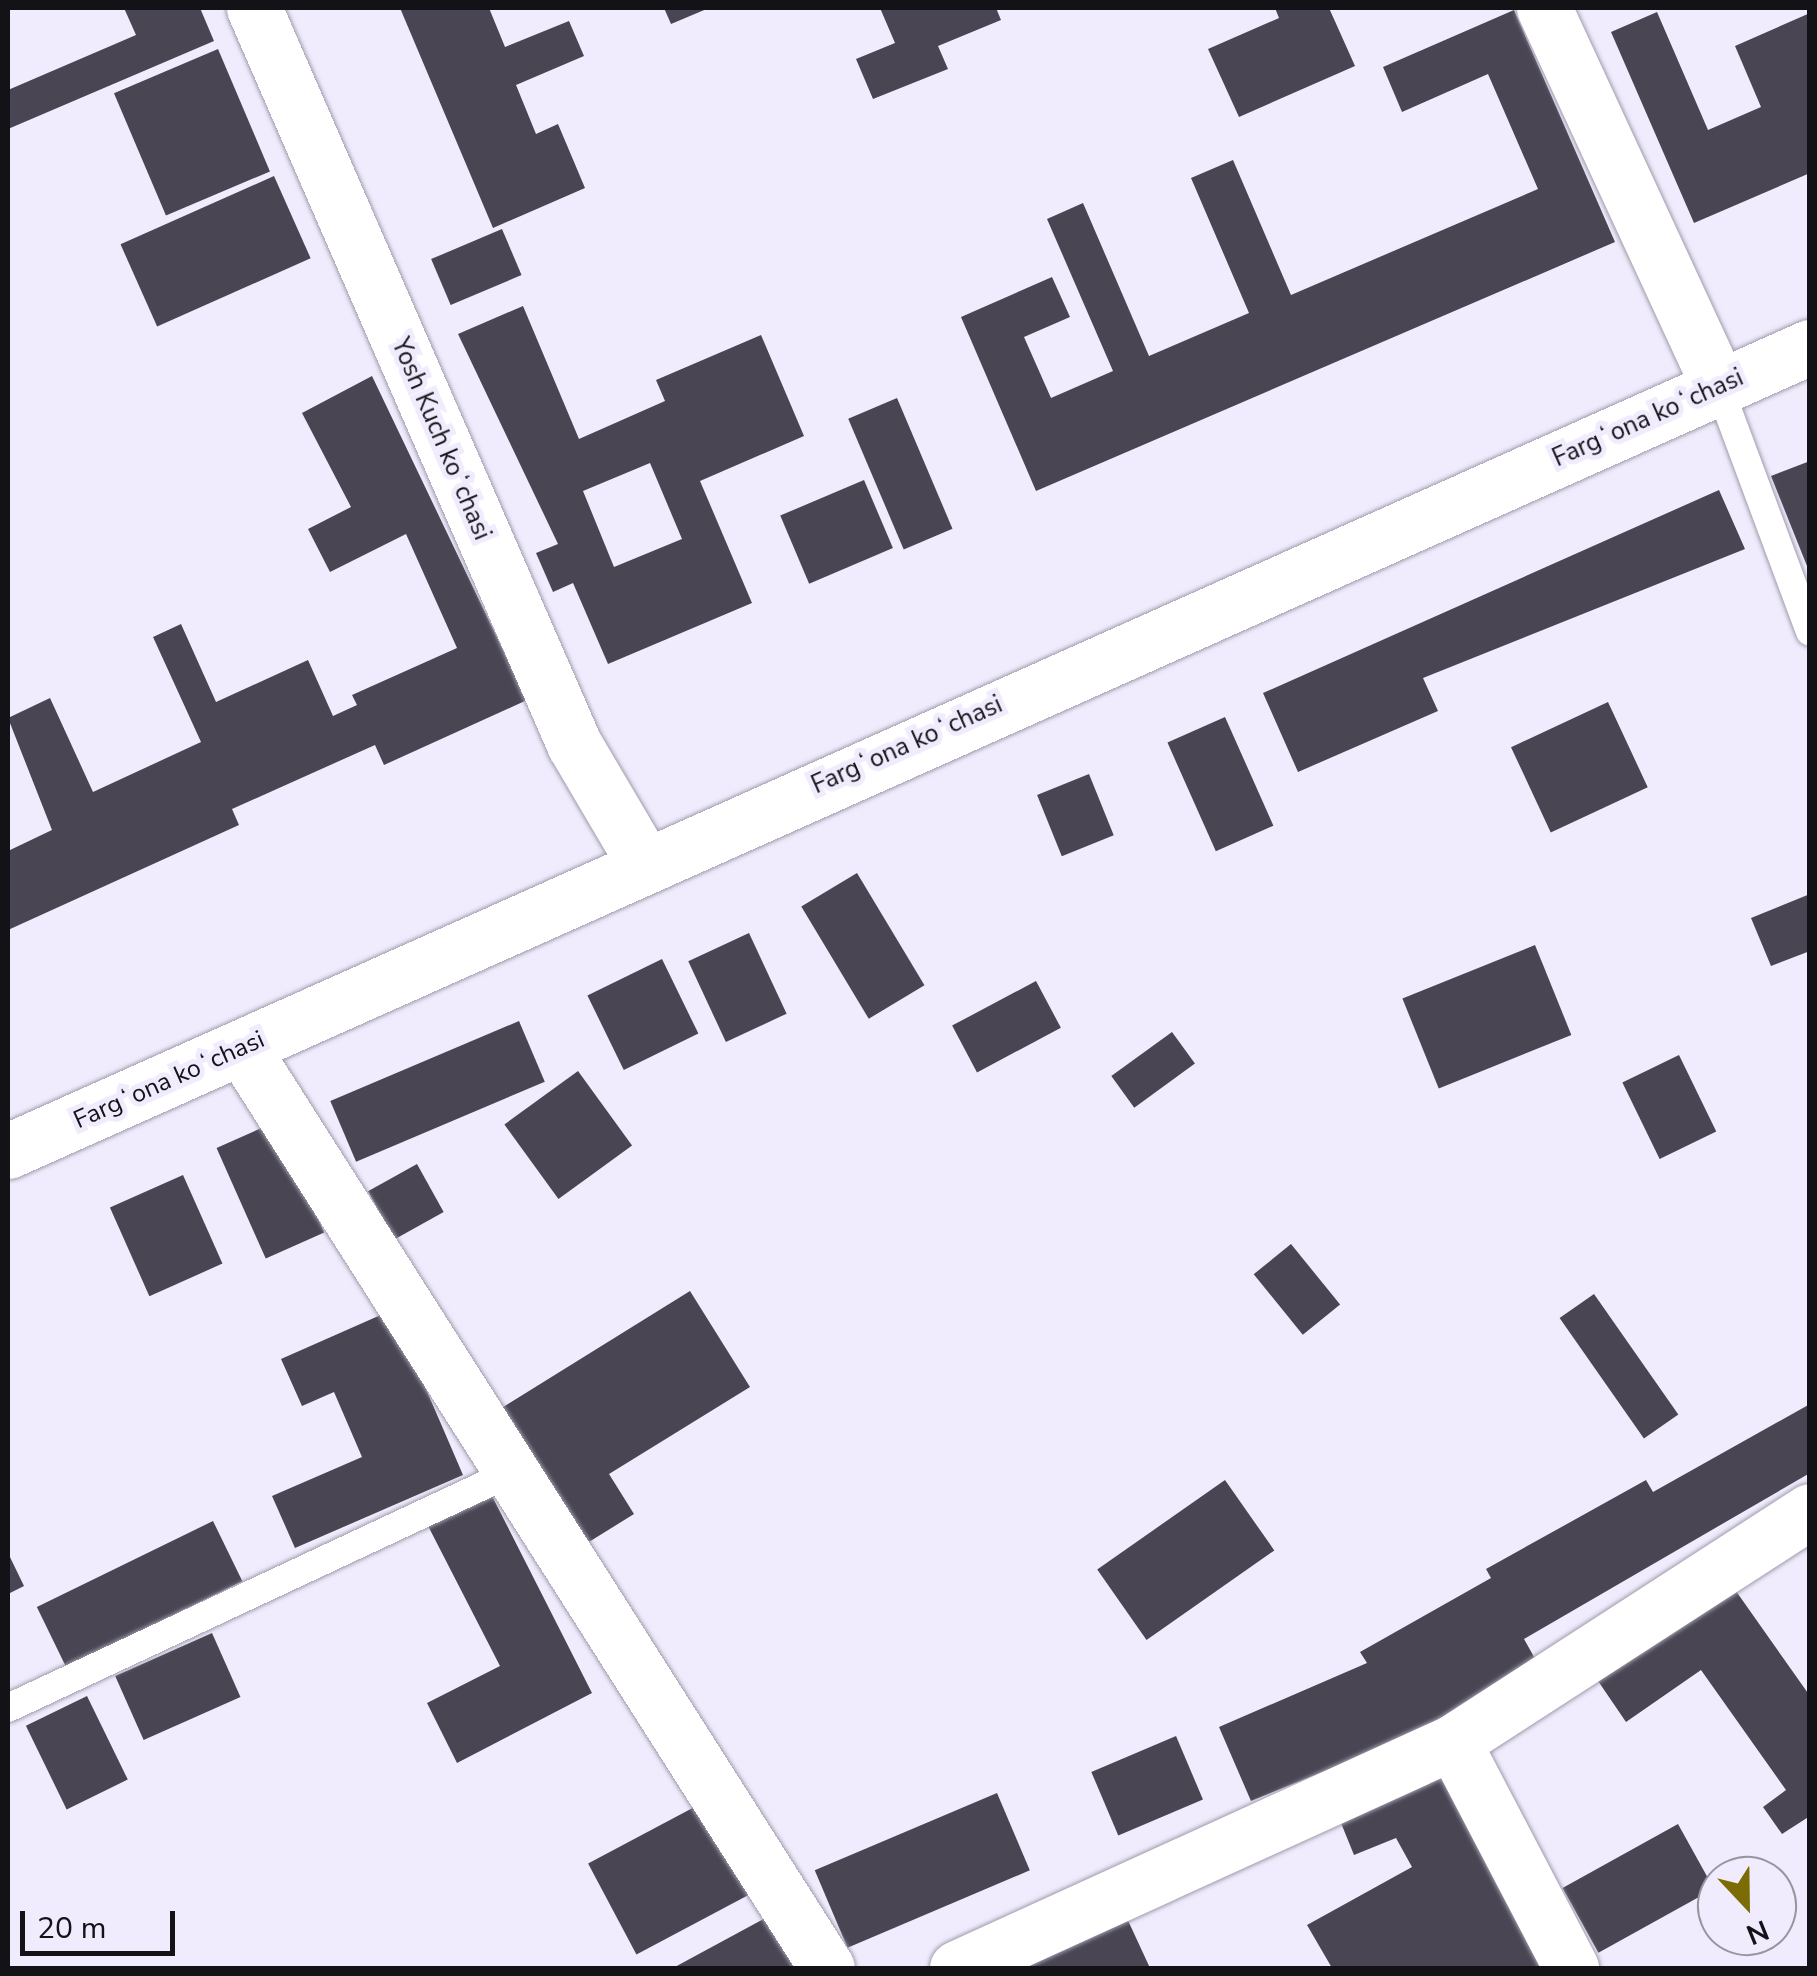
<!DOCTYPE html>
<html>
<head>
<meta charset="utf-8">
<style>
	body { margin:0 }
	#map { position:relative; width:1817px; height:1976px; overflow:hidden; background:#f1ecfd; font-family:"Nunito Sans",sans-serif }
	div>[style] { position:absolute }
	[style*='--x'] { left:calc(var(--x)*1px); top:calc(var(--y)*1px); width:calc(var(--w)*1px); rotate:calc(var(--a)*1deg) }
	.building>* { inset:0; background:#494553; transform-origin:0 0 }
	.roads { filter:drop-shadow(0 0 2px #9f9bab) drop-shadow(0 0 2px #9f9bab) }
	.service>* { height:28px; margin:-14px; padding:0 14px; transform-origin:14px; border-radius:14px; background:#fff }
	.minor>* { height:55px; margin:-27.5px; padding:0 27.5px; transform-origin:27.5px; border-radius:27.5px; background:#fff }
	.tertiary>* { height:55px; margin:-27.5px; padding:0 27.5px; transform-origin:27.5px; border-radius:27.5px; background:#fff }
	span { translate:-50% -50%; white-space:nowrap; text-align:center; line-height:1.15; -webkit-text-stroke:10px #f1ecfd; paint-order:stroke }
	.street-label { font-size:25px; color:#131217 }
	.frame { position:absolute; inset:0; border:10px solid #131217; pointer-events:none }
	.north { position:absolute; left:1697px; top:1856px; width:100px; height:100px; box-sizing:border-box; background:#f1ecfd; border:2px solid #9895a1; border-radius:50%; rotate:158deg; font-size:28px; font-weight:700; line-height:40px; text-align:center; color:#131217 }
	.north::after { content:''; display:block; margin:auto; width:35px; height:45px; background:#7c6c05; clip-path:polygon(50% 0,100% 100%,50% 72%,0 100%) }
	.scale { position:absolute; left:20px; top:1911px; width:155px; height:45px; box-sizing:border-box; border:5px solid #131217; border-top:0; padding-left:12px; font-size:30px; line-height:35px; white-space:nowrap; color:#131217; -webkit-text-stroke:8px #f1ecfd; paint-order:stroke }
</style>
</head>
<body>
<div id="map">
	<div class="building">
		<div style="clip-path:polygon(124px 8px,200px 8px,214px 41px,8px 129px,8px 90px,136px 35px)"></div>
		<div style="clip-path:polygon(400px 8px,489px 8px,505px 47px,569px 21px,584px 56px,516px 85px,536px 134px,558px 124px,585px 188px,493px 228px)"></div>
		<div style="clip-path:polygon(664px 8px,709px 8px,671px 24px)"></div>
		<div style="clip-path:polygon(880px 8px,996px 8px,1001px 20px,938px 46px,948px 69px,873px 99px,856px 59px,895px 43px)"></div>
		<div style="clip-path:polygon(1275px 8px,1329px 8px,1355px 66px,1239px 117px,1208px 49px,1279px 18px)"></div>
		<div style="clip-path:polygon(1514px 10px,1615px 242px,1036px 491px,961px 317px,1052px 277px,1070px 317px,1024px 337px,1051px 398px,1113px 371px,1047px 219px,1083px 203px,1149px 356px,1249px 313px,1191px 178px,1233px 160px,1291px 295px,1538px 189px,1488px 74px,1402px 112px,1383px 67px)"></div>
		<div style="clip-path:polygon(1657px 12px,1708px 130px,1761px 107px,1735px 46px,1810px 13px,1810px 173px,1694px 223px,1611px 32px)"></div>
		<div style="left:218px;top:49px;width:133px;height:113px;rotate:67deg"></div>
		<div style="left:274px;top:176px;width:90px;height:168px;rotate:66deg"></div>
		<div style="left:502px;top:229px;width:50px;height:77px;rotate:67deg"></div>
		<div style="clip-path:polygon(evenodd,523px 306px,579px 439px,665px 401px,656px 380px,761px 335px,804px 436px,700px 481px,752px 603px,608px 664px,573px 583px,553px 592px,536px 553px,558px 544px,458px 334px,523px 306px,650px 463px,682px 539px,614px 567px,583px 491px,650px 463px)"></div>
		<div style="clip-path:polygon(372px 376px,527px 700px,384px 765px,375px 745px,232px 809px,239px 825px,8px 930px,8px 851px,52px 830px,8px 718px,50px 698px,93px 792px,201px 742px,153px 637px,181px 624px,216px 702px,308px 660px,333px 716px,357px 705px,352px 695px,457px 648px,406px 534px,330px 572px,308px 529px,351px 507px,302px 413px)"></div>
		<div style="left:897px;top:398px;width:142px;height:53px;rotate:67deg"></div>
		<div style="clip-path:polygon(1810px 461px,1810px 571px,1809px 571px,1771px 476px)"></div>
		<div style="left:864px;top:480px;width:74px;height:91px;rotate:67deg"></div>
		<div style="clip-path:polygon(1719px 490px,1745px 549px,1423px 678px,1438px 711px,1298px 772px,1263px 693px)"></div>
		<div style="left:1608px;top:702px;width:94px;height:107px;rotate:65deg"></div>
		<div style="left:1225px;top:717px;width:119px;height:63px;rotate:66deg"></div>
		<div style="left:1089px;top:774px;width:66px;height:56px;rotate:68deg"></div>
		<div style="left:857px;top:873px;width:131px;height:65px;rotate:59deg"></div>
		<div style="clip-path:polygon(1810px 894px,1810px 951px,1771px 966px,1751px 918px)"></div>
		<div style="left:749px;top:933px;width:89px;height:67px;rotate:65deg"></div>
		<div style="left:1535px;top:945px;width:97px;height:143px;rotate:68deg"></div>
		<div style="left:662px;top:959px;width:83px;height:83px;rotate:64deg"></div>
		<div style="left:1036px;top:981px;width:53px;height:95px;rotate:62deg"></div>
		<div style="left:519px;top:1021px;width:66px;height:205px;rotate:67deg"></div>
		<div style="left:1172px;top:1032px;width:39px;height:75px;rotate:54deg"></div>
		<div style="left:1679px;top:1055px;width:85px;height:63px;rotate:64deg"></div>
		<div style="left:578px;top:1071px;width:92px;height:91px;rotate:54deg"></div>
		<div style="left:275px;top:1122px;width:121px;height:64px;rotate:66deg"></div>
		<div style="left:417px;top:1164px;width:55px;height:56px;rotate:61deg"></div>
		<div style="left:183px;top:1175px;width:97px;height:80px;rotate:66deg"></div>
		<div style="left:1291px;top:1244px;width:78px;height:48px;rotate:51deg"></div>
		<div style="clip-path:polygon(690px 1291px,750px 1387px,609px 1474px,634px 1514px,576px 1550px,492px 1414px)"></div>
		<div style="left:1594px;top:1294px;width:147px;height:42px;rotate:55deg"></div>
		<div style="clip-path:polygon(392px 1310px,463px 1475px,295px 1548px,272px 1496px,362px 1457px,334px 1392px,302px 1406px,281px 1359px)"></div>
		<div style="clip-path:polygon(1810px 1404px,1810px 1473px,1524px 1639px,1538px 1664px,1408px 1737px,1251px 1801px,1219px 1727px,1367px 1663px,1360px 1652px,1491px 1578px,1486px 1569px,1646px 1480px,1653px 1492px)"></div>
		<div style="left:1225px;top:1480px;width:86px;height:156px;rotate:55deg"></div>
		<div style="clip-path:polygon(488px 1488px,592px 1693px,457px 1763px,427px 1703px,500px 1666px,425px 1520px)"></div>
		<div style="left:213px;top:1521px;width:67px;height:196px;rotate:64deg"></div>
		<div style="clip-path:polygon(8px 1553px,24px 1586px,8px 1594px)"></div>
		<div style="clip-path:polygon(1731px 1584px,1810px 1696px,1810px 1816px,1782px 1834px,1763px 1807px,1786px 1790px,1701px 1670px,1626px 1722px,1596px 1678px)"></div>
		<div style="left:212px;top:1633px;width:70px;height:106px;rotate:66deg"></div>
		<div style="left:87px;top:1696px;width:93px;height:68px;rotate:64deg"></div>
		<div style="left:1176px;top:1736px;width:69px;height:92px;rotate:67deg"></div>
		<div style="clip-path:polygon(1444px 1773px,1553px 1968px,1332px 1968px,1307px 1925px,1412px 1867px,1396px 1838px,1354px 1855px,1341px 1823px)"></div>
		<div style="left:997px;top:1793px;width:84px;height:198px;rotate:67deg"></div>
		<div style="left:702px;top:1803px;width:103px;height:129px;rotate:62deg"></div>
		<div style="left:1678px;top:1824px;width:74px;height:132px;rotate:61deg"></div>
		<div style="clip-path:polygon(1125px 1914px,1150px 1968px,1006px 1968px)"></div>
		<div style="clip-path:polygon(767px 1917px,796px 1968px,673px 1968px)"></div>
	</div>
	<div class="roads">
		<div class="service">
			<div style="--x:1719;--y:387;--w:261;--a:69.6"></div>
			<div style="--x:8;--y:1708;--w:550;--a:-25.07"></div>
		</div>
		<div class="minor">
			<div style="--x:254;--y:8;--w:803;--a:66.5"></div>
			<div style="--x:574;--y:744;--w:138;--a:59.5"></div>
			<div style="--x:1544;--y:8;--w:417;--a:65.2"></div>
			<div style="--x:242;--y:1048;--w:1090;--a:57.55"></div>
			<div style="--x:1453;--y:1742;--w:255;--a:62.4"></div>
			<div style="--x:957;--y:1968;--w:545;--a:-24.5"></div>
			<div style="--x:1453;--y:1742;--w:425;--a:-32.9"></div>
		</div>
		<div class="tertiary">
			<div style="--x:8;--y:1151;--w:1973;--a:-24.05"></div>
		</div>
	</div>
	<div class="street-label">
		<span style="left:1648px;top:418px;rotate:-24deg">Fargʻona koʻchasi</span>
		<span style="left:441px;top:439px;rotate:67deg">Yosh Kuch koʻchasi</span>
		<span style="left:907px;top:745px;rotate:-24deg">Fargʻona koʻchasi</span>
		<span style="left:169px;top:1080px;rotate:-24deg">Fargʻona koʻchasi</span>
	</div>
	<div class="frame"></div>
	<div class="north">N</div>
	<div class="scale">20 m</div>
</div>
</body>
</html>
